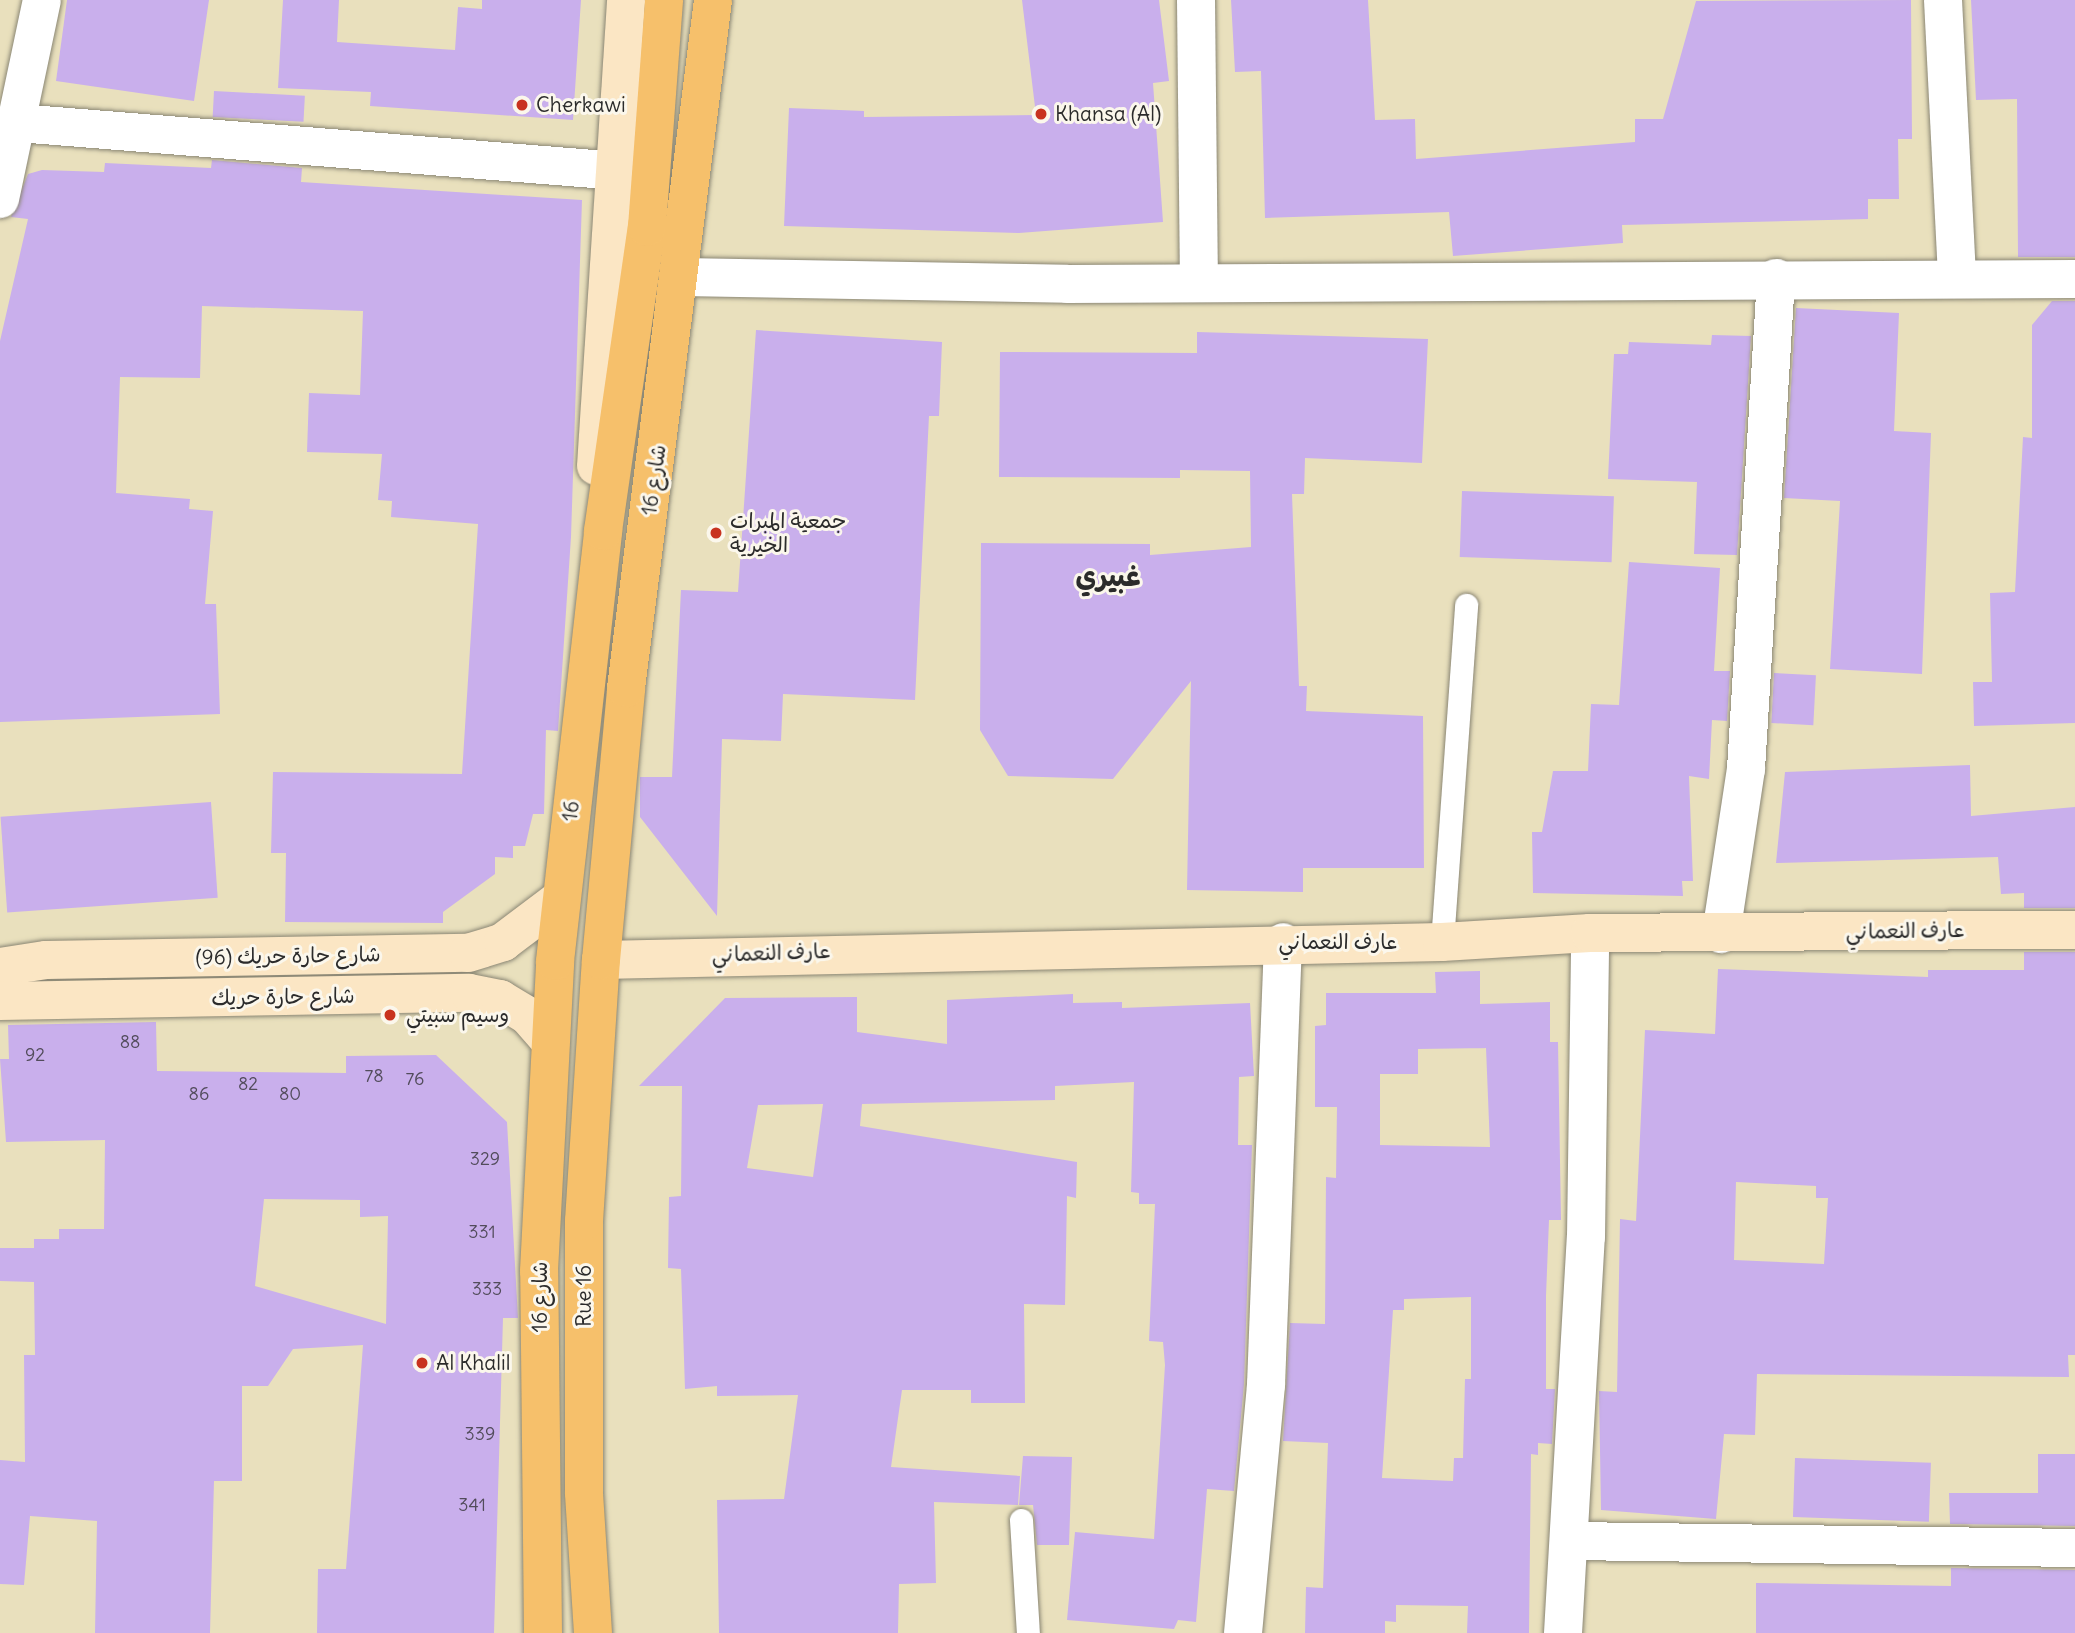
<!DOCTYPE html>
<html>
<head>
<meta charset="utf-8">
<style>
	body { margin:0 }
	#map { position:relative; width:2075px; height:1633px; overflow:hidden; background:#e9e0bd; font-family:Delius,"Playpen Sans Arabic",sans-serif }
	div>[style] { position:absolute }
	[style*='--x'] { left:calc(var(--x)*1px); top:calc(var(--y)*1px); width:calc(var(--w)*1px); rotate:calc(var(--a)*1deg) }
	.building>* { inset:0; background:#c9afec; transform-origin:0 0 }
	.roads { filter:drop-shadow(0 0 2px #8a8674) drop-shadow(0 0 2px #8a8674) }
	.lane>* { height:23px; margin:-11.5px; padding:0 11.5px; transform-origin:11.5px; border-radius:11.5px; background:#fff }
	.street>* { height:38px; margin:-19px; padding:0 19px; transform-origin:19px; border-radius:19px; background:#fff }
	.secondary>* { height:38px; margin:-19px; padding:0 19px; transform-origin:19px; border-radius:19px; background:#fbe6c4 }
	.primary>* { height:38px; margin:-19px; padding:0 19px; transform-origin:19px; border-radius:19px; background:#f6c06b }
	.dots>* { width:19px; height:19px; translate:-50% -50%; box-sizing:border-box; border:4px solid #fbf7ec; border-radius:50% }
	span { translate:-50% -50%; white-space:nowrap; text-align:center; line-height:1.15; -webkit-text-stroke:6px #fbf7ec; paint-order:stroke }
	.number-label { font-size:18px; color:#524c5b }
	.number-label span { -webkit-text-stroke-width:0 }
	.poi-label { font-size:21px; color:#2b2b2b }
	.left { translate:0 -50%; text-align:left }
	.street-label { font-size:21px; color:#2b2b2b }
	.district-label { font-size:28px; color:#2b2b2b; font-weight:700 }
</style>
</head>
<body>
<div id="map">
	<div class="building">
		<div style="clip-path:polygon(67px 0,209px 0,194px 101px,56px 81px)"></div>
		<div style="clip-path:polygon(283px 0,339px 0,337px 42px,455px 50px,458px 7px,482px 9px,482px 0,581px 0,573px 120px,370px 106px,371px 92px,278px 88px)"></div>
		<div style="clip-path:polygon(1022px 0,1159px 0,1169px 81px,1153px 83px,1163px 222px,1019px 233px,784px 226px,789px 108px,864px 111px,864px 117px,1036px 115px)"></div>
		<div style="clip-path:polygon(1231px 0,1368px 0,1375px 120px,1415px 119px,1416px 159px,1635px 142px,1635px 119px,1663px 119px,1696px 1px,1911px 0,1912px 139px,1898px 139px,1899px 199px,1868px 199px,1868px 219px,1622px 225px,1623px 243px,1453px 256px,1449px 212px,1265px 218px,1261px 71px,1235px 72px)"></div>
		<div style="clip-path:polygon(1971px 0,2075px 0,2075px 257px,2018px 257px,2017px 99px,1976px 100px)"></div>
		<div style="left:214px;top:91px;width:91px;height:26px;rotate:3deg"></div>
		<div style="clip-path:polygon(212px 160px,302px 168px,301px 182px,582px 200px,571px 537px,558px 731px,546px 730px,544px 814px,533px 814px,525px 846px,513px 846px,513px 858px,495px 857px,495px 874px,443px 912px,443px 923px,285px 922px,286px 853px,271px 853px,273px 772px,462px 774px,478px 524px,391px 517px,392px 501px,378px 500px,382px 454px,307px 452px,309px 393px,360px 395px,363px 311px,202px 306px,200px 378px,120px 377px,116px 493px,190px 499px,189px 509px,213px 511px,205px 604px,216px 604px,220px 714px,0 722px,0 341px,28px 219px,11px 217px,28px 174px,42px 170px,104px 172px,105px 163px,211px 168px)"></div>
		<div style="clip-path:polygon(2052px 301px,2075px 301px,2075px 723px,1974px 726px,1973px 682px,1992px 682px,1990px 593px,2015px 592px,2023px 437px,2032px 438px,2032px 325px)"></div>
		<div style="clip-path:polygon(1796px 308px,1899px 313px,1894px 431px,1931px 433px,1922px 674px,1830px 669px,1840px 501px,1784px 498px)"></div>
		<div style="clip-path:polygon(756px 330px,942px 342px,939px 416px,929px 416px,915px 700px,783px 694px,781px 741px,722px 739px,717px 916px,640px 817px,640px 777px,672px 777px,681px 590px,738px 592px)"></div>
		<div style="clip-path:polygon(1197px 332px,1428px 339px,1422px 463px,1305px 458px,1304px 494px,1292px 494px,1299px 686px,1307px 686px,1306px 711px,1423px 716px,1424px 868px,1303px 868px,1303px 892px,1187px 890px,1191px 681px,1113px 779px,1008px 776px,980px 730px,981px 543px,1150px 544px,1150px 555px,1251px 547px,1250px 471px,1180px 470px,1180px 478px,999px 477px,1000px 352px,1197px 353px)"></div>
		<div style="clip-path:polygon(1712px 335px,1751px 336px,1737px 555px,1694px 554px,1697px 482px,1608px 479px,1614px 354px,1628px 354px,1629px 342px,1711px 345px)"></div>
		<div style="left:1462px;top:491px;width:152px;height:66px;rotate:2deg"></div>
		<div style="clip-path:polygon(1629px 562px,1720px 568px,1714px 671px,1730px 671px,1727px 721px,1712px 720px,1709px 779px,1689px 776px,1693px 881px,1682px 881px,1683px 896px,1533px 893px,1532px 832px,1542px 832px,1553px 771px,1588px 771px,1591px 704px,1619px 705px)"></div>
		<div style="left:1774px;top:673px;width:42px;height:50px;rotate:3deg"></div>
		<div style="clip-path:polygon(1970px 765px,1971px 816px,2075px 807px,2075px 908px,2024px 908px,2024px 893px,2001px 894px,1998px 857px,1776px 863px,1785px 772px)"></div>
		<div style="left:211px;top:802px;width:96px;height:211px;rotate:86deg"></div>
		<div style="clip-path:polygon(evenodd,2024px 952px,2075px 952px,2075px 1355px,2068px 1355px,2069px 1377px,1757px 1374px,1755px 1435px,1724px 1434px,1716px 1519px,1601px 1510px,1599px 1391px,1617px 1392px,1620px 1219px,1636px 1221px,1645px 1030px,1715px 1034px,1718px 969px,1928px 977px,1928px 970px,2024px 970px,2024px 952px,1736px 1182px,1816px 1186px,1816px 1198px,1828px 1198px,1824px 1264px,1734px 1260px,1736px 1182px)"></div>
		<div style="clip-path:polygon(evenodd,1480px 971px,1480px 1004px,1550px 1002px,1550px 1042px,1558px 1042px,1561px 1220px,1549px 1220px,1546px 1296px,1546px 1389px,1555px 1389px,1552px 1444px,1538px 1443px,1538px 1455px,1531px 1454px,1529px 1633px,1467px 1633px,1468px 1606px,1396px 1605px,1396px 1622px,1385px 1621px,1385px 1633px,1305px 1633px,1306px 1587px,1323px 1588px,1328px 1443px,1283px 1441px,1290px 1323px,1325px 1324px,1326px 1177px,1336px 1178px,1337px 1107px,1315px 1107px,1315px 1026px,1326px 1025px,1326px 993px,1436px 993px,1435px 972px,1480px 971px,1486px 1048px,1490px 1147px,1380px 1145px,1380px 1074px,1418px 1074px,1418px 1049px,1486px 1048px,1480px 971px,1471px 1297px,1471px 1379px,1465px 1379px,1463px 1458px,1454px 1458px,1453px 1481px,1382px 1478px,1393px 1310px,1404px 1310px,1404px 1299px,1471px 1297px)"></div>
		<div style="clip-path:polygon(evenodd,1073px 994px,1073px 1003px,1122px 1002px,1122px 1008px,1250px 1003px,1254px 1076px,1239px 1077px,1238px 1145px,1252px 1145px,1244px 1384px,1234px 1491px,1207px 1489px,1196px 1622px,1178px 1620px,1174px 1629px,1067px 1620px,1075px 1532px,1154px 1539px,1165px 1365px,1163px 1342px,1149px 1341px,1155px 1204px,1139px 1204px,1139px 1193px,1131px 1192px,1134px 1082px,1055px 1086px,1055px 1100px,862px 1104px,860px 1126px,1077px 1162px,1076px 1198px,1067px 1196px,1065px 1305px,1024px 1304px,1025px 1403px,971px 1403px,971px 1390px,902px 1390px,891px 1467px,1020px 1476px,1018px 1505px,934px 1502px,936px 1583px,899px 1584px,898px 1633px,719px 1633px,717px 1500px,784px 1499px,798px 1395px,717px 1396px,717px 1386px,685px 1389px,681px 1269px,668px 1268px,669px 1197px,681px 1196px,682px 1086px,639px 1086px,725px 998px,857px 997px,857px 1032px,947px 1044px,947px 1000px,1073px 994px,823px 1104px,813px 1177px,747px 1168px,758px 1105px,823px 1104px)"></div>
		<div style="clip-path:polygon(evenodd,156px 1022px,157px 1071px,346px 1073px,346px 1056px,436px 1055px,507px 1122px,518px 1318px,503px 1318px,494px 1633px,317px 1633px,318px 1569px,346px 1569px,363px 1345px,293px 1349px,268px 1386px,242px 1386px,242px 1481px,214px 1481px,210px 1633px,95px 1633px,97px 1521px,30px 1516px,24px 1585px,0 1584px,0 1460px,25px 1462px,24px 1355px,35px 1355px,34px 1282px,0 1281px,0 1248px,34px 1248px,34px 1239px,59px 1239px,59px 1229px,104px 1229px,105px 1140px,6px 1142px,0 1059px,9px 1059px,8px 1025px,156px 1022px,264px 1199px,360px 1200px,360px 1217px,388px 1216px,386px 1324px,255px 1286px,264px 1199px)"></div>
		<div style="clip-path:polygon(2038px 1454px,2075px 1454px,2075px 1526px,1950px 1524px,1949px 1493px,2038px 1493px)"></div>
		<div style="clip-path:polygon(1023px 1456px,1072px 1457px,1069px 1545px,1037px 1545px,1033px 1505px,1019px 1505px)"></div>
		<div style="left:1795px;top:1458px;width:136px;height:59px;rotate:2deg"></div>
		<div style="clip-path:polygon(1951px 1568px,2075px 1570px,2075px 1633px,1756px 1633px,1756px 1583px,1951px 1586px)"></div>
	</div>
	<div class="roads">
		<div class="lane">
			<div style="--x:1442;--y:942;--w:338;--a:-85.9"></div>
			<div style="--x:1021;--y:1520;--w:113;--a:86.5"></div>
		</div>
		<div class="street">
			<div style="--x:1196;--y:0;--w:281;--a:89.4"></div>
			<div style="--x:1943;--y:0;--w:276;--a:87.1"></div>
			<div style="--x:18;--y:123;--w:603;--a:4.57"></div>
			<div style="--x:0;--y:199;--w:203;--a:-78.1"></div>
			<div style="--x:682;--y:277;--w:385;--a:1"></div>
			<div style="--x:1067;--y:284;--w:1008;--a:-0.28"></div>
			<div style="--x:1721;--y:934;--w:167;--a:-81.4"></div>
			<div style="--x:1746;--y:769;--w:492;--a:-86.5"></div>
			<div style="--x:1570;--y:1541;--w:505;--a:0.79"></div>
			<div style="--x:1243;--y:1633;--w:249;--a:-84.7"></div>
			<div style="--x:1266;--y:1385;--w:443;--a:-87.8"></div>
			<div style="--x:1563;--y:1633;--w:397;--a:-86.7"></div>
			<div style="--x:1586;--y:1237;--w:304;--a:-89.2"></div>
		</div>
		<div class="secondary">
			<div style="--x:596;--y:466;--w:467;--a:-86.3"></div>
			<div style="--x:601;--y:960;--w:841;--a:-1.23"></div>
			<div style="--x:1442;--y:942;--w:148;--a:-3.5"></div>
			<div style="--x:1590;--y:933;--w:485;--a:-0.4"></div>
			<div style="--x:0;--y:967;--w:47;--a:-8.7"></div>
			<div style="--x:46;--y:960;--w:422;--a:-1"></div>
			<div style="--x:468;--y:953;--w:37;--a:-17"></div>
			<div style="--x:503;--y:942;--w:71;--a:-37"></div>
			<div style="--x:0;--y:1001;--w:469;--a:-1"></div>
			<div style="--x:469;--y:993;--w:32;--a:11"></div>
			<div style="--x:500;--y:999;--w:33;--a:31"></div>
			<div style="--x:528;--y:1016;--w:32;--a:49"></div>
		</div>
		<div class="primary">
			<div style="--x:543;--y:1633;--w:362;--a:-90.6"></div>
			<div style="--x:539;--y:1271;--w:310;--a:-87"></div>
			<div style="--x:555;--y:961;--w:433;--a:-83.6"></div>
			<div style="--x:603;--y:531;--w:307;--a:-81.8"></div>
			<div style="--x:647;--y:227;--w:228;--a:-85.7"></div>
			<div style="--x:593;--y:1633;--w:141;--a:-93.7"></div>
			<div style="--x:584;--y:1492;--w:271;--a:-90"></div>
			<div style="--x:584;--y:1221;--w:262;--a:-86.3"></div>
			<div style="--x:601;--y:960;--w:273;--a:-84.7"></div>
			<div style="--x:626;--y:688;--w:693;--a:-82.79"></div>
		</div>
	</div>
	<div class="dots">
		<div style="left:522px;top:105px;background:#c8321e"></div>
		<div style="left:1041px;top:114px;background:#c8321e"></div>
		<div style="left:716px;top:533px;background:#c8321e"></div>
		<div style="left:390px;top:1015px;background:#c8321e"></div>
		<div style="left:422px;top:1363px;background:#c8321e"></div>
	</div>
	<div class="number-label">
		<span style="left:130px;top:1042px">88</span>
		<span style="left:35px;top:1055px">92</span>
		<span style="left:374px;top:1076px">78</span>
		<span style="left:415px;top:1079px">76</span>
		<span style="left:248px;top:1084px">82</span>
		<span style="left:199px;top:1094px">86</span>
		<span style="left:290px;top:1094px">80</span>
		<span style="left:485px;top:1159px">329</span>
		<span style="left:482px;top:1232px">331</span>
		<span style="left:487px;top:1289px">333</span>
		<span style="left:480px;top:1434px">339</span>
		<span style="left:472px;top:1505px">341</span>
	</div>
	<div class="poi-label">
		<span class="left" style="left:536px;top:105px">Cherkawi</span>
		<span class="left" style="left:1055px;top:114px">Khansa (Al)</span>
		<span class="left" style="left:730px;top:533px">جمعية المبرات<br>الخيرية</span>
		<span class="left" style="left:406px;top:1015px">وسيم سبيتي</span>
		<span class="left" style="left:436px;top:1363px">Al Khalil</span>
	</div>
	<div class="street-label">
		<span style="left:654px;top:480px;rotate:-82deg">شارع 16</span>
		<span style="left:571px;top:811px;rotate:-83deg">16</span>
		<span style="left:1905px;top:931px;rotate:-1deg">عارف النعماني</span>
		<span style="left:1338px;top:942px">عارف النعماني</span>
		<span style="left:771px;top:953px;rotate:-2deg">عارف النعماني</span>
		<span style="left:288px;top:956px;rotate:-1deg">شارع حارة حريك (96)</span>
		<span style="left:283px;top:997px;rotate:-1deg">شارع حارة حريك</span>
		<span style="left:584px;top:1296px;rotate:-90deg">Rue 16</span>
		<span style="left:540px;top:1297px;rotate:-90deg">شارع 16</span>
	</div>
	<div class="district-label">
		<span style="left:1108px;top:576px">غبيري</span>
	</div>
</div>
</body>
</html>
